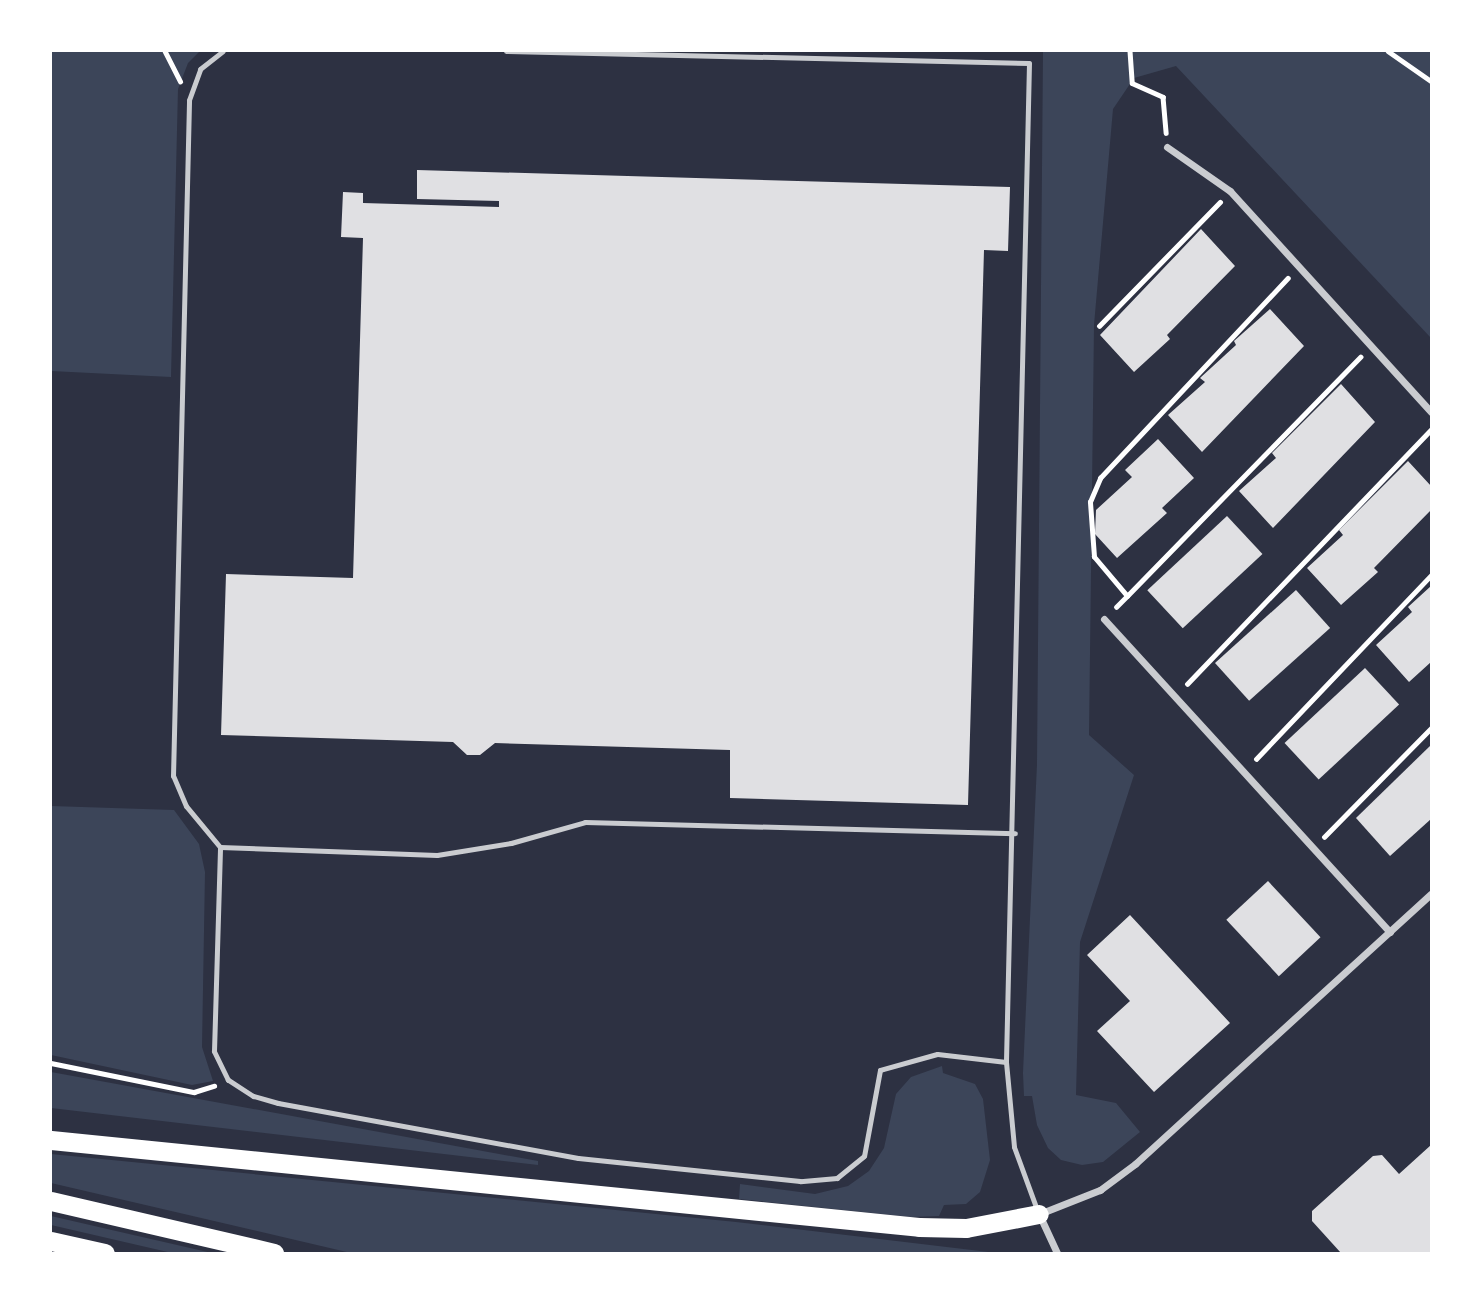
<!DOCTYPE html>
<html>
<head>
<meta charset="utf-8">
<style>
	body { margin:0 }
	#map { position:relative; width:1482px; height:1304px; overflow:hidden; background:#2d3142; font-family:Rubik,sans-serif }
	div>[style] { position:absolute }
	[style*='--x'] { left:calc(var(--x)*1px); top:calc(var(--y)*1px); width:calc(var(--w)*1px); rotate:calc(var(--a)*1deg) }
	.green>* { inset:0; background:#3c4559 }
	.building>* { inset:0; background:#e0e0e3; transform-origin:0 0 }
	.path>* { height:4.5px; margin:-2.25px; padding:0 2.25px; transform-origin:2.25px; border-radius:2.25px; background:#fff }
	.service>* { height:5px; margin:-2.5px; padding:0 2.5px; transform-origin:2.5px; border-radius:2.5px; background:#caccd0 }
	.minor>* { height:7px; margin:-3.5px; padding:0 3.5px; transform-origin:3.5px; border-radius:3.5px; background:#caccd0 }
	.trunk>* { height:19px; margin:-9.5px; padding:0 9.5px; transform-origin:9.5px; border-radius:9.5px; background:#fff }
	span { translate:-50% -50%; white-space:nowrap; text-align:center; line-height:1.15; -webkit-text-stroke:7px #fff; paint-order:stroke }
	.frame { position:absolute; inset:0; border:52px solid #fff; pointer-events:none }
</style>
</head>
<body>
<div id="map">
	<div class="green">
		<div style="clip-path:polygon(51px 51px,200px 51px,188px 63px,178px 89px,171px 377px,51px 371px)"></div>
		<div style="clip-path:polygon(1043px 51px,1431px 51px,1431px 338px,1176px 66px,1134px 78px,1113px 109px,1094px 325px,1089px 735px,1134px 775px,1080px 942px,1076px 1095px,1116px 1103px,1140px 1132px,1103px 1162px,1082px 1165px,1061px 1160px,1048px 1148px,1037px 1125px,1032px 1096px,1024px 1096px,1023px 1073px,1037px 764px)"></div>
		<div style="clip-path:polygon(51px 806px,174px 810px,199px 844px,205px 872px,202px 1047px,213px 1081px,192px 1085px,51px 1055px)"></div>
		<div style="clip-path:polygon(942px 1066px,943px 1073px,975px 1084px,983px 1099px,990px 1160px,980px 1192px,966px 1204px,944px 1205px,939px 1216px,911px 1217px,739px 1199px,740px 1184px,815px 1194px,848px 1186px,869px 1171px,884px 1148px,896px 1094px,911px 1077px)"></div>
		<div style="clip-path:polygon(51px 1072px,538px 1161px,538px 1165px,51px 1108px)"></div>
		<div style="clip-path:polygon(51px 1154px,736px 1222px,997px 1253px,351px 1253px,51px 1183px)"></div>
		<div style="clip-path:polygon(51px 1216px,116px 1231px,212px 1253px,172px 1253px,51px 1225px)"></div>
	</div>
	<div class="building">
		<div style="clip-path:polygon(417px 170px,1010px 187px,1008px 251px,984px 250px,968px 805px,730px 798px,730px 750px,495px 743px,480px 755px,467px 755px,453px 742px,221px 735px,226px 574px,353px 578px,363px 238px,341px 237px,343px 192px,363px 193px,363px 203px,499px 207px,499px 201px,417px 199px)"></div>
		<div style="clip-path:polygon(1201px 229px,1235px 266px,1167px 335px,1170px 339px,1134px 372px,1100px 335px)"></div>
		<div style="clip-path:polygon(1270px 309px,1304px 346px,1202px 452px,1168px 415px,1205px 382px,1200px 378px,1236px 345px,1234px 341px)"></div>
		<div style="clip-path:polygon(1341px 384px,1375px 422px,1273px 528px,1239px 491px,1276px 458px,1272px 453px)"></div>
		<div style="clip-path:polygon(1158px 439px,1194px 478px,1162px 508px,1167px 513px,1117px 558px,1095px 534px,1096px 510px,1132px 477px,1125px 470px)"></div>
		<div style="clip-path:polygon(1408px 461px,1431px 486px,1431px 510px,1374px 568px,1378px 572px,1341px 605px,1307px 568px,1343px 535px,1339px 530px)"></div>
		<div style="left:1227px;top:516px;width:52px;height:109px;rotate:47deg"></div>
		<div style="clip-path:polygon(1431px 586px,1431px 662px,1409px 682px,1376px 645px,1412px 612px,1408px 607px)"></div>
		<div style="left:1296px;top:590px;width:51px;height:109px;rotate:48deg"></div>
		<div style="left:1365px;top:668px;width:50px;height:110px;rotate:47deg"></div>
		<div style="clip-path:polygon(1431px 745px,1431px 819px,1390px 856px,1356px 818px)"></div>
		<div style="left:1268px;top:881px;width:77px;height:57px;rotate:47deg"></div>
		<div style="clip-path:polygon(1130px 915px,1230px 1023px,1154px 1092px,1097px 1031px,1130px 1001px,1087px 955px)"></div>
		<div style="clip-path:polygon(1431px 1145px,1431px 1253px,1341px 1253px,1312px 1221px,1312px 1211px,1373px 1156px,1382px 1155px,1399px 1174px)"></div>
	</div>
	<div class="path">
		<div style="--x:165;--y:51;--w:34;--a:63"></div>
		<div style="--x:1130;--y:51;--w:32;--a:86"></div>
		<div style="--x:1132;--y:83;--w:34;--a:24"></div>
		<div style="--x:1163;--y:97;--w:36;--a:85"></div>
		<div style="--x:1388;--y:51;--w:52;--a:34.9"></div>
		<div style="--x:1099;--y:326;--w:173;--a:-45.7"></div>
		<div style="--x:1127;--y:596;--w:334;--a:-45.7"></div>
		<div style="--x:1116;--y:607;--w:16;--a:-45"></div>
		<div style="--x:1127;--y:596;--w:51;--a:-130.2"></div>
		<div style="--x:1094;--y:557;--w:55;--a:-94.2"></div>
		<div style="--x:1090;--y:502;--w:26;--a:-67"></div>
		<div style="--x:1100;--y:478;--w:274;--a:-46.8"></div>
		<div style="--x:1187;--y:684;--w:352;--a:-46.2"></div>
		<div style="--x:1256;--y:759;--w:254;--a:-46.4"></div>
		<div style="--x:1324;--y:837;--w:153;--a:-45.5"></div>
		<div style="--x:51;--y:1063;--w:146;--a:11.5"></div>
		<div style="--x:194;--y:1092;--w:21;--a:-17"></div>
	</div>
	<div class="service">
		<div style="--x:506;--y:51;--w:523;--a:1.31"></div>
		<div style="--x:1029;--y:63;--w:999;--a:91.32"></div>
		<div style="--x:1006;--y:1062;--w:85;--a:84.6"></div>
		<div style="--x:1014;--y:1147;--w:67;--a:69.9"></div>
		<div style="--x:220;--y:847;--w:53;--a:-129.7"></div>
		<div style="--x:186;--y:806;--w:33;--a:-113"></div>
		<div style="--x:173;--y:776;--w:676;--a:-88.64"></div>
		<div style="--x:189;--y:100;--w:33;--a:-70"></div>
		<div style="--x:200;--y:69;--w:29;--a:-38"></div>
		<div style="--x:1006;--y:1062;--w:69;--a:-173.4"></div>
		<div style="--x:937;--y:1054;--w:59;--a:164.3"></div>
		<div style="--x:880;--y:1070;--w:87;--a:100.5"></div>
		<div style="--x:864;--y:1156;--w:35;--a:141"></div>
		<div style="--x:837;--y:1178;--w:37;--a:175"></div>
		<div style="--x:800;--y:1181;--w:223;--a:-174.1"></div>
		<div style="--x:578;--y:1158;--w:305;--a:-169.6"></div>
		<div style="--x:278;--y:1103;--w:26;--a:-164"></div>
		<div style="--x:253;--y:1096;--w:30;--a:-147"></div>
		<div style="--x:228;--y:1080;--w:32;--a:-116"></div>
		<div style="--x:214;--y:1051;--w:204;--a:-88.3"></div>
		<div style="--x:220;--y:847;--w:217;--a:2.1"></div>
		<div style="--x:437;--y:855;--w:75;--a:-9.2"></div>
		<div style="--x:511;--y:843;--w:77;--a:-15.8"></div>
		<div style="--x:585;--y:822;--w:430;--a:1.5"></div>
	</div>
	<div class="minor">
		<div style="--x:1167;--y:147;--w:77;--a:34.9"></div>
		<div style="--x:1230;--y:191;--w:299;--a:47.7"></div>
		<div style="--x:1104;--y:619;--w:424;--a:47.6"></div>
		<div style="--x:1057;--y:1253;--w:43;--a:-114.8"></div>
		<div style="--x:1039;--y:1214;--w:66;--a:-21.5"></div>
		<div style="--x:1100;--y:1190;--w:44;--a:-36.6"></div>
		<div style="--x:1135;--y:1164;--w:401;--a:-42.4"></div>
	</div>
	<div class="trunk">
		<div style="--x:51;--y:1140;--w:872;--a:5.72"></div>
		<div style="--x:919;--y:1227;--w:47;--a:1.2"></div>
		<div style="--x:966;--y:1228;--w:74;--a:-10.9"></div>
		<div style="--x:51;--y:1201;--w:229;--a:13.1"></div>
		<div style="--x:51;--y:1241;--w:55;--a:12.5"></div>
	</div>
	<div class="frame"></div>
</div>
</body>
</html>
